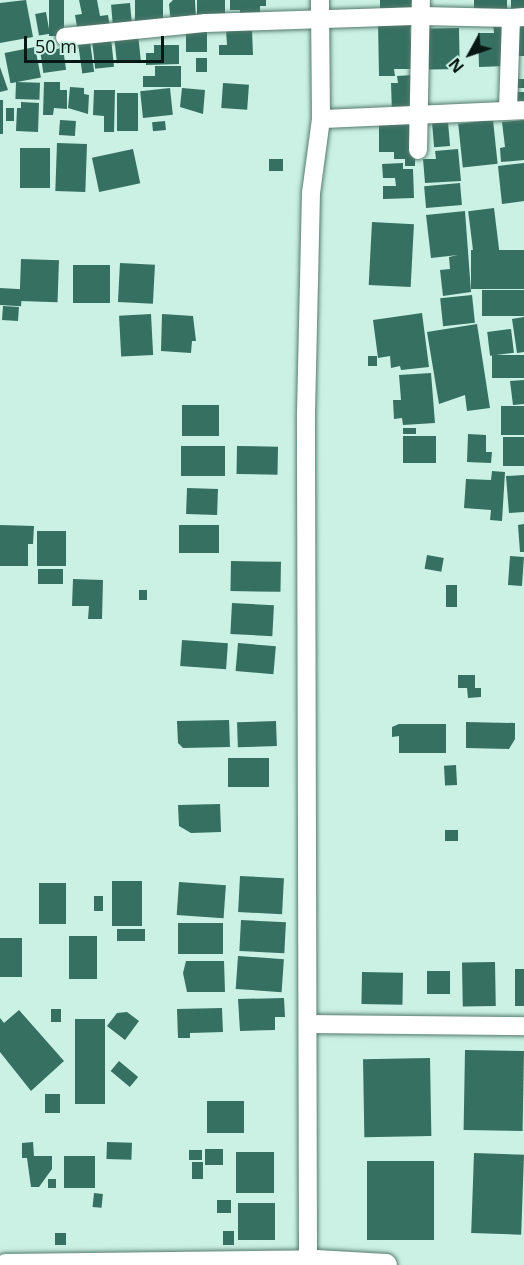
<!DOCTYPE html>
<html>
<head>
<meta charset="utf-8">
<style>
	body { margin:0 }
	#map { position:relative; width:524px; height:1265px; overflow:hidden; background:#caf1e4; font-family:"Open Sans",sans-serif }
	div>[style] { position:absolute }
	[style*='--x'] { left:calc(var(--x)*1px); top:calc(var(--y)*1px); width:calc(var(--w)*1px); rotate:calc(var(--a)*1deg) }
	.building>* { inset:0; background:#367060; transform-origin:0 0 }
	.roads { filter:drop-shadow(0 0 2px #567a6e) drop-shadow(0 0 2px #567a6e) }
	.minor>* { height:18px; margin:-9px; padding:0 9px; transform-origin:9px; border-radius:9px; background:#fff }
	.tertiary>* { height:22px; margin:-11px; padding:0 11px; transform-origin:11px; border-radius:11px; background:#fff }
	span { translate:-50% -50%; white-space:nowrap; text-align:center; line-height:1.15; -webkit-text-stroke:4.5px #caf1e4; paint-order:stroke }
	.north { position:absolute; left:440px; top:24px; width:60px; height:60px; -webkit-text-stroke:4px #caf1e4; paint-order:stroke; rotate:230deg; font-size:16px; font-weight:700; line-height:24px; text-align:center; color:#081713 }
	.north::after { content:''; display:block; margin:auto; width:21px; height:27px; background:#081713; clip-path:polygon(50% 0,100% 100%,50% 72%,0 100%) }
	.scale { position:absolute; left:24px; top:36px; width:140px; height:27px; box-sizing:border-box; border:3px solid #081713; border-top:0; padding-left:8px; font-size:18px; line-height:21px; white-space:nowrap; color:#081713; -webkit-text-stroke:4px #caf1e4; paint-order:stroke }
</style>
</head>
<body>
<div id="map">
	<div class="building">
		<div style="clip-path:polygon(26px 0,33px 37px,0 43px,0 3px)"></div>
		<div style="left:49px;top:0;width:15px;height:36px"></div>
		<div style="clip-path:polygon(79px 0,97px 0,100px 16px,108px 15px,110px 28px,78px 33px,75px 15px,82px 14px)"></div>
		<div style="left:135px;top:0;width:28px;height:27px"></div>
		<div style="clip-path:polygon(173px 0,195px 0,196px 22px,171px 24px,169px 4px)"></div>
		<div style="left:197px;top:0;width:28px;height:22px"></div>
		<div style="clip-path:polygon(230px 0,266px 0,266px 6px,260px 6px,260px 19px,240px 20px,240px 10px,230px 10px)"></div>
		<div style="left:380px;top:0;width:37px;height:15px"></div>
		<div style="clip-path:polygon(474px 0,507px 0,507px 11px,474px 13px)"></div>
		<div style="left:511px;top:0;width:13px;height:13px"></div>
		<div style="left:130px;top:3px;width:22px;height:19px;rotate:85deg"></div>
		<div style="left:46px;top:12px;width:22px;height:11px;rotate:80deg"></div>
		<div style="clip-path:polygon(410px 21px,412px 69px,394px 69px,395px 76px,379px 76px,378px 22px)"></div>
		<div style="clip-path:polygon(506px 22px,507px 66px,479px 67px,478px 33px,494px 33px,493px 23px)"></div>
		<div style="left:515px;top:26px;width:9px;height:30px"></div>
		<div style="left:459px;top:28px;width:41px;height:31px;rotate:89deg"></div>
		<div style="clip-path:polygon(226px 30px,252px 30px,253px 55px,219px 55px,219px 45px,227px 45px)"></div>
		<div style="left:186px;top:32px;width:21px;height:20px"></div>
		<div style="left:138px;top:34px;width:27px;height:24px;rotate:84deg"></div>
		<div style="left:111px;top:38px;width:29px;height:19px;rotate:84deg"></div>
		<div style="left:90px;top:42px;width:30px;height:12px;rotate:82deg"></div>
		<div style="clip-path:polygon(154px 45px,179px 45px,179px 64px,146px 65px,146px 53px,154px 53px)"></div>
		<div style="left:35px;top:47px;width:31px;height:31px;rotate:79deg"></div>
		<div style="left:63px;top:48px;width:22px;height:23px;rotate:82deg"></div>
		<div style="left:196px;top:58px;width:11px;height:14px"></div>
		<div style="clip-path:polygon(155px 66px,181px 66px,181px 87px,143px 87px,143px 76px,155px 76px)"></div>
		<div style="clip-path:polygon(0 67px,8px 90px,0 92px)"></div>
		<div style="clip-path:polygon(413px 75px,415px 112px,392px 113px,391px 83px,398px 83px,397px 76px)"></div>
		<div style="left:524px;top:79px;width:9px;height:11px;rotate:90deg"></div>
		<div style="left:16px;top:82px;width:24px;height:17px;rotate:2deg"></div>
		<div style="clip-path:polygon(44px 82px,60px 82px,60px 90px,67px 90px,67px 109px,54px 108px,53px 115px,43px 115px)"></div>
		<div style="left:223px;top:83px;width:26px;height:25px;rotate:4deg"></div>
		<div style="clip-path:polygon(70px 87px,84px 88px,84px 94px,89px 95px,88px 114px,68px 108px)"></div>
		<div style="left:170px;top:88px;width:27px;height:30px;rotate:84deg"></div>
		<div style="clip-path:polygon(182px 88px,205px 90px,203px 114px,180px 107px)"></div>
		<div style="clip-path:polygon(94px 90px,115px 90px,114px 132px,104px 132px,104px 116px,93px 115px)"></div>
		<div style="left:512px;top:92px;width:12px;height:15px"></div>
		<div style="left:117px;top:93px;width:21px;height:38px"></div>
		<div style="left:0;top:100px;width:3px;height:34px"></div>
		<div style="clip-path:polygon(21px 102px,39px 103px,38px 132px,16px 131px,17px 108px,21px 108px)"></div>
		<div style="left:6px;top:108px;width:8px;height:13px"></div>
		<div style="clip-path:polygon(379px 119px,416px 119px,415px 166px,405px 166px,405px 159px,394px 159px,394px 152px,379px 152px)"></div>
		<div style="left:60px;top:120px;width:16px;height:15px;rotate:4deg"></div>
		<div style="left:493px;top:120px;width:44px;height:35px;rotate:84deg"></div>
		<div style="clip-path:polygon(524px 120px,524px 160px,501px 162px,500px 148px,505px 147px,502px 122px)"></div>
		<div style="left:165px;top:121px;width:9px;height:13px;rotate:84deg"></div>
		<div style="left:448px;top:122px;width:24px;height:16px;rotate:85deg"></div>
		<div style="left:57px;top:143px;width:30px;height:48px;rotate:2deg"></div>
		<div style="left:20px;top:148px;width:30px;height:40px"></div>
		<div style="left:133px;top:149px;width:35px;height:42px;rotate:78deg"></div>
		<div style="clip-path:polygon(458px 149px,461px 181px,425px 183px,423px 159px,436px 159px,435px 151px)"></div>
		<div style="left:269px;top:159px;width:14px;height:12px"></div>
		<div style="clip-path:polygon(403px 163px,403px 169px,413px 169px,414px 198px,383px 199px,383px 186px,396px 186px,395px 178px,383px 178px,382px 164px)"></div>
		<div style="clip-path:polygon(524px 163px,524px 201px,502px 204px,498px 166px)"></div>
		<div style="left:460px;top:183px;width:22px;height:36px;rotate:85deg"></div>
		<div style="left:494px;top:208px;width:43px;height:26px;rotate:83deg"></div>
		<div style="clip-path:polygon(465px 211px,471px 292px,443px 296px,440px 270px,450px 269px,449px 257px,458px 255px,431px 258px,426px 215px)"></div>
		<div style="left:372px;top:222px;width:42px;height:63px;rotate:3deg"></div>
		<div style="left:524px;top:250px;width:39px;height:53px;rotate:90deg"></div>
		<div style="left:21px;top:259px;width:38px;height:42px;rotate:2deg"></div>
		<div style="left:120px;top:263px;width:35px;height:39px;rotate:3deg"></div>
		<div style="left:73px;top:265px;width:37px;height:38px"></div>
		<div style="left:0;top:288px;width:22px;height:17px;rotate:3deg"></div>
		<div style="left:524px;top:290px;width:26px;height:42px;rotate:90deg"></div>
		<div style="left:472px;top:295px;width:28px;height:32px;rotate:84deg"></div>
		<div style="left:3px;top:306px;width:16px;height:14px;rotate:4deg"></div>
		<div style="clip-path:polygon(422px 313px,429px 367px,401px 370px,400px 366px,391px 368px,390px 356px,378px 358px,373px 320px)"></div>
		<div style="left:151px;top:314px;width:41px;height:32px;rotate:87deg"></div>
		<div style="clip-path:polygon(162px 314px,193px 316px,196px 341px,192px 341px,191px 353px,161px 351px)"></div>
		<div style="clip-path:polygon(524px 317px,524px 352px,517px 353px,512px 319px)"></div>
		<div style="clip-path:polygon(477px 324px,490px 408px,467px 411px,465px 395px,439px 404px,427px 332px)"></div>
		<div style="left:511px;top:329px;width:24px;height:24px;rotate:83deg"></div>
		<div style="left:524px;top:355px;width:23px;height:32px;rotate:90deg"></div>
		<div style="left:377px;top:356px;width:10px;height:9px;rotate:90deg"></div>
		<div style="clip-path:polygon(431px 373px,435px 423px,403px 425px,402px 418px,394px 419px,393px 400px,401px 400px,399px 375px)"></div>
		<div style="clip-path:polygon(524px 380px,524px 404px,513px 405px,510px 381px)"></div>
		<div style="left:182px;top:405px;width:37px;height:31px"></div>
		<div style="left:524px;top:406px;width:29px;height:23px;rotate:90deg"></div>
		<div style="left:416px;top:428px;width:6px;height:13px;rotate:90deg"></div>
		<div style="clip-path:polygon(468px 434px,486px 435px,486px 452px,492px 452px,491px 463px,467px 462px)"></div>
		<div style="left:403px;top:436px;width:33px;height:27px"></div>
		<div style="left:524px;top:437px;width:29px;height:21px;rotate:90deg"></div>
		<div style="left:181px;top:446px;width:44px;height:30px"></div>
		<div style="left:237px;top:446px;width:41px;height:28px;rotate:1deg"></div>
		<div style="clip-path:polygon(492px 471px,505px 472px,502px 521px,490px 520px,491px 510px,464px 508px,466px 479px,491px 480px)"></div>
		<div style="clip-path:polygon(524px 475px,524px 512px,509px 513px,506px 476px)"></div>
		<div style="left:187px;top:488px;width:31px;height:26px;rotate:2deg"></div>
		<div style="clip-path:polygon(524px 524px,524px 552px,520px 552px,518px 525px)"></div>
		<div style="clip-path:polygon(0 525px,34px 526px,33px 544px,28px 544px,28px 566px,0 566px)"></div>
		<div style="left:179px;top:525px;width:40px;height:28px"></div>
		<div style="left:37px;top:531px;width:29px;height:35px"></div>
		<div style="left:427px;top:555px;width:17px;height:14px;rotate:10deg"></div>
		<div style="left:510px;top:556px;width:14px;height:29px;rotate:4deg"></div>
		<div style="left:231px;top:561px;width:50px;height:30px;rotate:1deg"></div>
		<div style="left:38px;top:569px;width:25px;height:15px"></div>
		<div style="clip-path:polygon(73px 579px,103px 580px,102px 619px,88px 619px,89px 606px,72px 606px)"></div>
		<div style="left:446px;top:585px;width:11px;height:22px"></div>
		<div style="left:139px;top:590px;width:8px;height:10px"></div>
		<div style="left:232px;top:603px;width:42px;height:31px;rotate:3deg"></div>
		<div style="left:182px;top:640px;width:46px;height:26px;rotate:4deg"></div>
		<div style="left:238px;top:643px;width:38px;height:28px;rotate:5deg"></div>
		<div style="left:458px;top:675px;width:17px;height:13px"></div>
		<div style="clip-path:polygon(467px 688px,481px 688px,481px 697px,468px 698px)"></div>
		<div style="clip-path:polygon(229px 720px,230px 747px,183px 748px,178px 743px,177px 721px)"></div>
		<div style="left:276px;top:721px;width:25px;height:39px;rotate:88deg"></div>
		<div style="clip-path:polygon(466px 722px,515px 723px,515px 739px,509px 749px,466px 748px)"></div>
		<div style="clip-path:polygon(399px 724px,446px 724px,446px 753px,399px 753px,399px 736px,392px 737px,392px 727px)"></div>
		<div style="left:228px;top:758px;width:41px;height:29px"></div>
		<div style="left:456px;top:765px;width:20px;height:12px;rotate:87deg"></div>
		<div style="clip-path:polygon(220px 804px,221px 832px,191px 833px,179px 826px,178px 805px)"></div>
		<div style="left:445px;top:830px;width:13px;height:11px"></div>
		<div style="left:240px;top:876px;width:44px;height:36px;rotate:3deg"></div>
		<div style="left:112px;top:881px;width:30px;height:45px"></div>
		<div style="left:179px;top:882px;width:47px;height:33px;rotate:4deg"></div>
		<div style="left:39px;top:883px;width:27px;height:41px"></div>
		<div style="left:103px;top:896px;width:15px;height:9px;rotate:90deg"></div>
		<div style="left:241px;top:920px;width:45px;height:31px;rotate:3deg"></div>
		<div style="left:223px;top:923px;width:31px;height:45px;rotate:90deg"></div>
		<div style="left:117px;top:929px;width:28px;height:12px"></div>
		<div style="left:69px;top:936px;width:28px;height:43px"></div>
		<div style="left:0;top:938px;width:22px;height:39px"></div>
		<div style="left:238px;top:956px;width:46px;height:33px;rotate:4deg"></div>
		<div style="clip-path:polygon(186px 961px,224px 961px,225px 992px,187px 992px,183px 973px)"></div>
		<div style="left:495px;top:962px;width:44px;height:33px;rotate:89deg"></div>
		<div style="left:515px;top:969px;width:9px;height:37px"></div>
		<div style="left:427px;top:971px;width:23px;height:23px"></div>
		<div style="left:362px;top:972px;width:41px;height:32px;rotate:1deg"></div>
		<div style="clip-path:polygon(284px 998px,285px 1017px,275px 1017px,275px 1030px,240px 1031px,238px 999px)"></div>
		<div style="clip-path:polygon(222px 1008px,223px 1032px,190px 1033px,190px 1038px,178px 1038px,177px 1009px)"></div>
		<div style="left:61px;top:1009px;width:13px;height:10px;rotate:90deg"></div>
		<div style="clip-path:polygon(19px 1010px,64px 1061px,31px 1091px,0 1052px,0 1018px,4px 1023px)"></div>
		<div style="clip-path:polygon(127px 1012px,139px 1021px,125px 1040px,107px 1026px,117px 1013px)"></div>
		<div style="left:75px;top:1019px;width:30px;height:85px"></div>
		<div style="left:465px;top:1050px;width:59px;height:80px;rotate:1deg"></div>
		<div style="left:430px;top:1058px;width:78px;height:67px;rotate:89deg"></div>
		<div style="left:119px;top:1061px;width:25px;height:13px;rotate:40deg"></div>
		<div style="left:45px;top:1094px;width:15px;height:19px"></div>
		<div style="left:207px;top:1101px;width:37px;height:32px"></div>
		<div style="clip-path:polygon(33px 1142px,34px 1156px,52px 1156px,52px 1169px,39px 1187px,31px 1187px,27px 1158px,22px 1158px,22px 1143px)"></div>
		<div style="left:107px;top:1142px;width:25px;height:17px;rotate:2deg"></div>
		<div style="left:223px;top:1149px;width:16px;height:18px;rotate:90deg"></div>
		<div style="left:189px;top:1150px;width:13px;height:10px"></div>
		<div style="left:274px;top:1152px;width:41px;height:38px;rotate:90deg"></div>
		<div style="left:474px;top:1153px;width:50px;height:80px;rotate:2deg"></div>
		<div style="left:64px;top:1156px;width:31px;height:32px"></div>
		<div style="left:367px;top:1161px;width:67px;height:79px"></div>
		<div style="left:192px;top:1162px;width:11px;height:17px"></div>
		<div style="left:56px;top:1179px;width:9px;height:8px;rotate:90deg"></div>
		<div style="left:94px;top:1193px;width:9px;height:14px;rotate:6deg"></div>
		<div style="left:217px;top:1200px;width:14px;height:13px"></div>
		<div style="left:238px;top:1203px;width:37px;height:37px"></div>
		<div style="left:223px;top:1231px;width:11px;height:14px"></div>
		<div style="left:55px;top:1233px;width:11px;height:12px"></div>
	</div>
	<div class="roads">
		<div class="minor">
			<div style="--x:65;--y:37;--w:142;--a:-5.7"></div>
			<div style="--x:206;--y:23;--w:215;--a:-1.9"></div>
			<div style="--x:421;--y:16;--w:90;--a:1.3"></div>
			<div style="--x:508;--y:109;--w:91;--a:-88.1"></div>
			<div style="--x:511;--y:18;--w:13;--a:-4"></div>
			<div style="--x:321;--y:119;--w:203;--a:-2.5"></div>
			<div style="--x:418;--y:150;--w:150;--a:-88.9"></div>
			<div style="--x:317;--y:1024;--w:207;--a:0.6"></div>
			<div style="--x:308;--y:1261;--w:848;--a:-90.14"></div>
			<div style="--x:306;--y:413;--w:220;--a:-88.7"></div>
			<div style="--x:311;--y:193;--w:75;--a:-82.3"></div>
			<div style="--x:321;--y:119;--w:119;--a:-90.5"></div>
		</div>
		<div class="tertiary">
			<div style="--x:6;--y:1265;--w:310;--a:-0.7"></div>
			<div style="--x:316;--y:1261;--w:70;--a:3.3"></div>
		</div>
	</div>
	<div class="north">N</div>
	<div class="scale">50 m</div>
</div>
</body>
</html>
